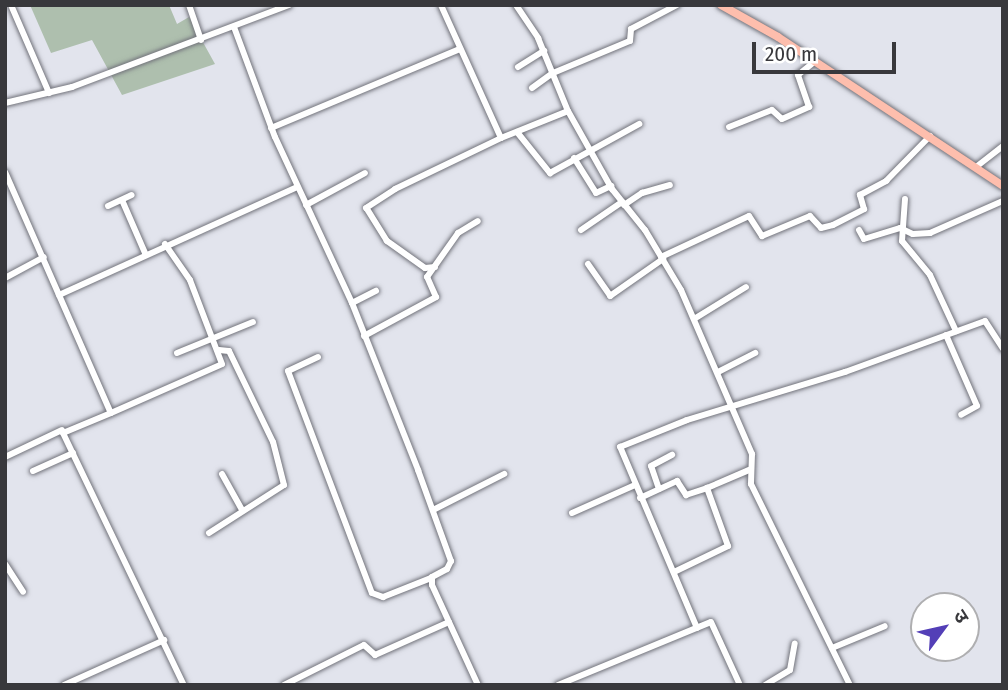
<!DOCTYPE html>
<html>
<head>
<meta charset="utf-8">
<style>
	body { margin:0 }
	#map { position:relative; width:1008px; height:690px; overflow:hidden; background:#e2e4ed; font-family:"Fira Sans Condensed","Noto Sans Devanagari",sans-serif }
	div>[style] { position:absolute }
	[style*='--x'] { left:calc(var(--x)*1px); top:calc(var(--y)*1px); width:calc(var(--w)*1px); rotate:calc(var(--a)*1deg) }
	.green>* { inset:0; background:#aebfae }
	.roads { filter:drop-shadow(0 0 2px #72737b) drop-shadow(0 0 2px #72737b) }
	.minor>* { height:6px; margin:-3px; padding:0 3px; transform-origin:3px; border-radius:3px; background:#fff }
	.major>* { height:8px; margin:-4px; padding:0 4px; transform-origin:4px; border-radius:4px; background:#febead }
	span { translate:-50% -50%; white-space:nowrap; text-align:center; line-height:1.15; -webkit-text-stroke:5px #fff; paint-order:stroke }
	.frame { position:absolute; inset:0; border:7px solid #38383c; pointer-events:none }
	.north { position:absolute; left:910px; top:592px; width:70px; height:70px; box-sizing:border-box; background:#fff; border:2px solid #afafb1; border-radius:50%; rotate:57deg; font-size:19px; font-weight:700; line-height:28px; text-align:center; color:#38383c }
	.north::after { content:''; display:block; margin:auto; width:24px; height:32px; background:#533fb7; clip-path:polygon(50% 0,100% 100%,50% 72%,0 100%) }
	.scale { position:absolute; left:752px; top:42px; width:144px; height:32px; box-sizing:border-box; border:4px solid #38383c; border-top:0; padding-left:9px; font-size:21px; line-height:24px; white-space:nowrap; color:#38383c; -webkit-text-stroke:5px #fff; paint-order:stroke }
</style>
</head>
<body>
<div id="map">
	<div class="green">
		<div style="clip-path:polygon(30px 5px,169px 5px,177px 24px,189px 17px,215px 64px,122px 95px,92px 40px,51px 53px)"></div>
	</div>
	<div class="roads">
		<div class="minor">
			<div style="--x:11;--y:5;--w:96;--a:66.6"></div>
			<div style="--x:189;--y:5;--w:37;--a:71"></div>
			<div style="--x:516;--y:5;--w:40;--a:56"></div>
			<div style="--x:538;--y:38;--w:79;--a:67.7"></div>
			<div style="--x:568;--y:111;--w:90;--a:60.6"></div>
			<div style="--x:612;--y:189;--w:53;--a:51.2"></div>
			<div style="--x:645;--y:230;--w:70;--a:59"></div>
			<div style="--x:681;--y:290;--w:179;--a:66.6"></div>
			<div style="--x:752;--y:454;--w:30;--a:92"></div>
			<div style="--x:751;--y:484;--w:224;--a:63.8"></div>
			<div style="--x:234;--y:27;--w:117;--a:69.6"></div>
			<div style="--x:275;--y:137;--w:183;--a:65.1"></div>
			<div style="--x:352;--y:303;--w:180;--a:68.4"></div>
			<div style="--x:418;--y:470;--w:97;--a:70.1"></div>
			<div style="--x:451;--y:561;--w:9;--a:117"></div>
			<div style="--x:447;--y:569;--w:17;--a:152"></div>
			<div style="--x:432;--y:577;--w:8;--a:90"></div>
			<div style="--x:432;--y:585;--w:110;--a:65.3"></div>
			<div style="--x:518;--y:67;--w:31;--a:-32"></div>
			<div style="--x:532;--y:88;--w:26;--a:-36"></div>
			<div style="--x:553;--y:73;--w:83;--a:-22.6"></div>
			<div style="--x:630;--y:41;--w:12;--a:-85"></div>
			<div style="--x:631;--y:29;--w:52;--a:-27.6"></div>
			<div style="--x:5;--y:103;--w:69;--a:-13.4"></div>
			<div style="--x:72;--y:87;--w:232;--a:-20.7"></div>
			<div style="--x:729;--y:127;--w:46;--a:-21.6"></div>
			<div style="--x:772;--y:110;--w:13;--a:42"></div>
			<div style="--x:782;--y:119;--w:30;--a:-24"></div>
			<div style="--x:809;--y:107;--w:34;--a:-109"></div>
			<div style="--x:798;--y:75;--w:22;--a:-39"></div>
			<div style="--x:271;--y:128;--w:205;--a:-22.7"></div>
			<div style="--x:517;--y:132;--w:53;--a:51.2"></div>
			<div style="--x:550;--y:173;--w:102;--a:-28.8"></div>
			<div style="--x:501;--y:138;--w:72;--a:-21.9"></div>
			<div style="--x:574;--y:158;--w:41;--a:57.8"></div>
			<div style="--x:596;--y:193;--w:17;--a:-25"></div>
			<div style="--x:976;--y:167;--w:34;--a:-38"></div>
			<div style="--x:5;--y:172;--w:263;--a:66.3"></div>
			<div style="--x:111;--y:413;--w:52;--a:157.4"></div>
			<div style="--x:63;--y:433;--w:280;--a:64.4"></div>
			<div style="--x:905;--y:199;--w:42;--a:94.1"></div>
			<div style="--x:902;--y:241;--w:44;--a:50.5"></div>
			<div style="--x:930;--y:275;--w:62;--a:65.1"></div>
			<div style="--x:122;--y:200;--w:58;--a:66.5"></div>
			<div style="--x:306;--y:205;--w:67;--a:-28.5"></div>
			<div style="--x:624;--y:205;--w:22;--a:-34"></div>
			<div style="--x:642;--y:193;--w:29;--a:-16"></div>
			<div style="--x:108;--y:206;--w:26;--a:-25"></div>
			<div style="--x:581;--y:230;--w:50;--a:-34.3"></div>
			<div style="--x:859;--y:230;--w:10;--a:61"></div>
			<div style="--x:864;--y:239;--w:38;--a:-17"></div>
			<div style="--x:900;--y:228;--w:14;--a:25"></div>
			<div style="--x:913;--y:234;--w:17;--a:-3"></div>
			<div style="--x:930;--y:233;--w:80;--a:-23.7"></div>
			<div style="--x:661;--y:257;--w:97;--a:-25"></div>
			<div style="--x:749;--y:216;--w:24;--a:57"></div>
			<div style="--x:762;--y:236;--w:52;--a:-22.6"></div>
			<div style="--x:810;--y:216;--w:16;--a:47"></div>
			<div style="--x:821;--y:228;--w:12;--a:-14"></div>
			<div style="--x:833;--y:225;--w:35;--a:-27"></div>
			<div style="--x:864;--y:209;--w:15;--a:-106"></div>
			<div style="--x:860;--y:195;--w:30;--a:-28"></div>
			<div style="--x:886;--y:181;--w:63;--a:-45.6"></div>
			<div style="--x:588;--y:264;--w:39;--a:55"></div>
			<div style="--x:610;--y:296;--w:65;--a:-34.9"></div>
			<div style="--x:435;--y:267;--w:10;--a:174"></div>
			<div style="--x:425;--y:268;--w:47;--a:-144.6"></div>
			<div style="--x:387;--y:241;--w:39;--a:-122"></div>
			<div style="--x:366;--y:208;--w:35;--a:-33"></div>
			<div style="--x:395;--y:189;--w:118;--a:-25.7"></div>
			<div style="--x:501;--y:138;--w:146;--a:-114.3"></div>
			<div style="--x:5;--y:278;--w:44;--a:-28.3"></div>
			<div style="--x:59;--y:295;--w:261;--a:-24.4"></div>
			<div style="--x:352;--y:303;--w:27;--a:-27"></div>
			<div style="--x:694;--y:319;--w:61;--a:-31.6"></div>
			<div style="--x:946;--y:335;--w:77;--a:66.4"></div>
			<div style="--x:977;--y:406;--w:18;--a:151"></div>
			<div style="--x:364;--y:336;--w:82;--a:-28.4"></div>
			<div style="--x:436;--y:297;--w:22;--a:-114"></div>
			<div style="--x:427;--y:277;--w:54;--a:-54.8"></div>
			<div style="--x:458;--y:233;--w:23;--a:-31"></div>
			<div style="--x:177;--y:353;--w:82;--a:-22.2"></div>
			<div style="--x:318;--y:357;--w:33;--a:155"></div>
			<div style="--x:288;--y:371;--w:237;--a:69.3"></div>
			<div style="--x:372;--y:593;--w:12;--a:20"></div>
			<div style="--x:383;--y:597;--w:52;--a:-21.6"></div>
			<div style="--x:718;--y:372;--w:42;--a:-27.2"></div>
			<div style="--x:111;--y:413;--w:121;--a:-23.8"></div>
			<div style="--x:222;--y:364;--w:90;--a:-110.9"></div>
			<div style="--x:190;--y:280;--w:44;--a:-124.8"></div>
			<div style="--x:5;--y:457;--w:63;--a:-25.3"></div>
			<div style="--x:33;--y:471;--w:44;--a:-24.2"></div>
			<div style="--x:222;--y:474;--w:41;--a:60.9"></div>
			<div style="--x:659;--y:489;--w:24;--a:-109"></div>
			<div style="--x:651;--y:466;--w:24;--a:-28"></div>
			<div style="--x:640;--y:498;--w:41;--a:-24.7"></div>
			<div style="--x:677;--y:481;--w:17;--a:57"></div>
			<div style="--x:686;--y:495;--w:22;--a:-18"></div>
			<div style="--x:433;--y:510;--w:80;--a:-26.9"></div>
			<div style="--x:572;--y:513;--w:69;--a:-24"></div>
			<div style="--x:209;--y:533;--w:89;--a:-32.6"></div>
			<div style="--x:284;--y:485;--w:44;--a:-104.3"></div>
			<div style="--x:273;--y:442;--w:101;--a:-115.8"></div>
			<div style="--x:229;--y:351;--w:10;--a:-174"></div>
			<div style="--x:5;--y:564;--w:33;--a:57"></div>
			<div style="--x:674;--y:572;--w:60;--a:-25.7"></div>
			<div style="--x:728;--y:546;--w:62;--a:-109.9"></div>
			<div style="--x:707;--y:488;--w:46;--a:-23.2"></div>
			<div style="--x:697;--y:628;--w:197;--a:-113"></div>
			<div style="--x:620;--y:447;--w:72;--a:-21.9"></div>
			<div style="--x:687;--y:420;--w:165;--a:-16.9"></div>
			<div style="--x:845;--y:372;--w:149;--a:-20"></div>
			<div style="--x:985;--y:321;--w:33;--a:57"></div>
			<div style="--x:832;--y:648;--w:57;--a:-22.5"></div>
			<div style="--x:64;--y:685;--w:110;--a:-24.2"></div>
			<div style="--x:284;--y:685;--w:89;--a:-26.6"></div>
			<div style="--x:364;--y:645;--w:15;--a:42"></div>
			<div style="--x:375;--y:655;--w:81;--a:-24"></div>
			<div style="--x:558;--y:685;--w:165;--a:-22.4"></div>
			<div style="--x:711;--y:622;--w:69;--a:65.3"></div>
			<div style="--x:765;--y:685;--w:29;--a:-31"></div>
			<div style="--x:790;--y:670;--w:27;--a:-80"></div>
		</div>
		<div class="major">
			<div style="--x:721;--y:5;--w:65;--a:29.3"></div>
			<div style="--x:778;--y:37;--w:270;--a:33.5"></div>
		</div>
	</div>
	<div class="frame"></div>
	<div class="north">उ</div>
	<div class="scale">200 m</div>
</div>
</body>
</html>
